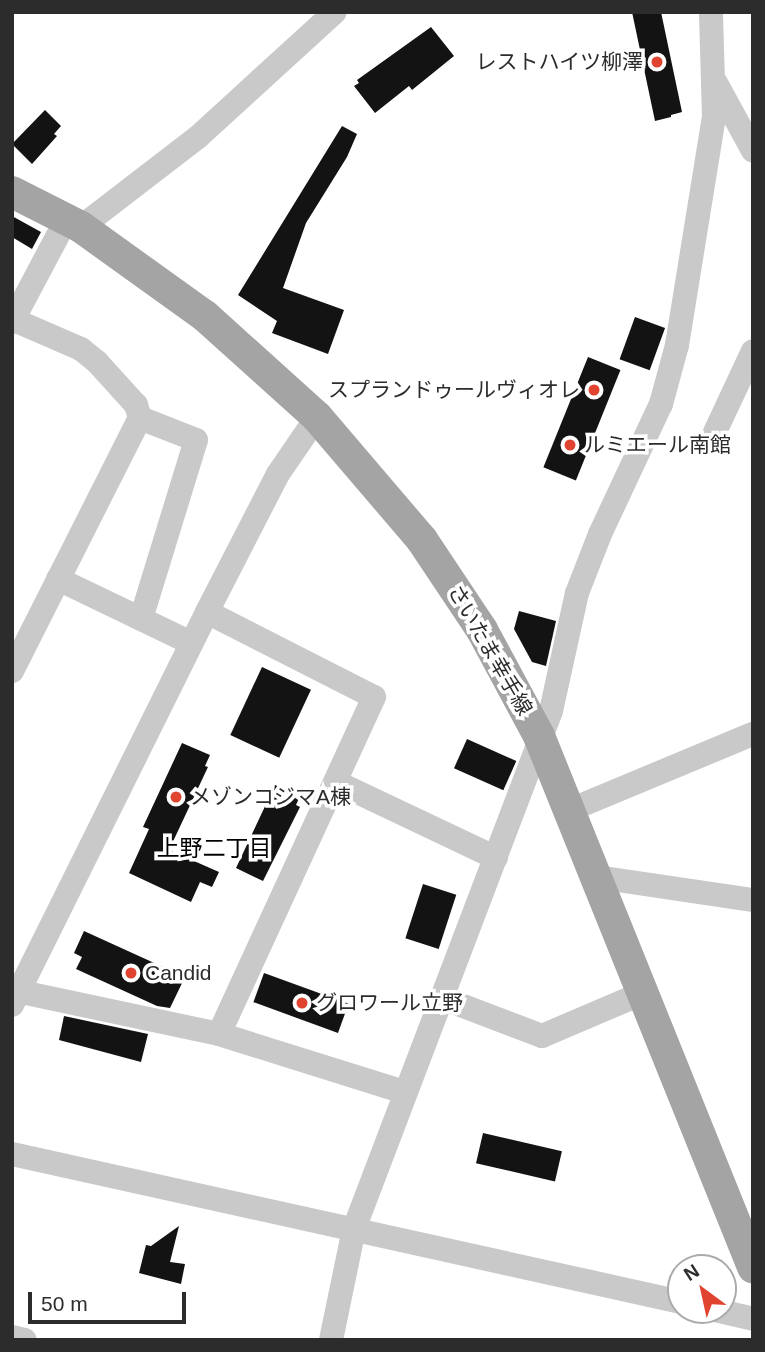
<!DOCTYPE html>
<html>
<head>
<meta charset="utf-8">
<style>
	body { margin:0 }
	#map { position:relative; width:765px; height:1352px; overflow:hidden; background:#fff; font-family:Arial,"Noto Sans JP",sans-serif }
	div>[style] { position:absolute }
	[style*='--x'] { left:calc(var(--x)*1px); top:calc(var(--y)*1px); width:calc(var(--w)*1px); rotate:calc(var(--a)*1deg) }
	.building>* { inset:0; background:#131313; transform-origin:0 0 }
	.minor>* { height:24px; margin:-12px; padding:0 12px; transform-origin:12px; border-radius:12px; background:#c9c9c9 }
	.major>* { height:32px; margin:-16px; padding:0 16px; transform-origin:16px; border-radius:16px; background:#a4a4a4 }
	.dots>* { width:19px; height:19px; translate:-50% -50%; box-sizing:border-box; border:4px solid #fff; border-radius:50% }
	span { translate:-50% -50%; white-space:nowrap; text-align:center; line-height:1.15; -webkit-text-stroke:7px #fff; paint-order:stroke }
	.poi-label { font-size:21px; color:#2c2c2c }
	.right { translate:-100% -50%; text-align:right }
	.left { translate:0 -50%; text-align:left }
	.street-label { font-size:21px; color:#2c2c2c }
	.neighbourhood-label { font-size:23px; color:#000 }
	.frame { position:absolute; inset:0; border:14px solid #2c2c2c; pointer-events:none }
	.north { position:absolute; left:667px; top:1254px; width:70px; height:70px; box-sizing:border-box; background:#fff; border:2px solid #ababab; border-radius:50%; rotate:327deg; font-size:19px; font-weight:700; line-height:28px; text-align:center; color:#2c2c2c }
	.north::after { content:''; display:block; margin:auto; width:24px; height:32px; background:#e14331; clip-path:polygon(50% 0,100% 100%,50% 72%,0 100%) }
	.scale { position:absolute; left:28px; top:1292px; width:158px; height:32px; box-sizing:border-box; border:4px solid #2c2c2c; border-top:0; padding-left:9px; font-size:21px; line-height:24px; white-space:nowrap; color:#2c2c2c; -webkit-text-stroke:5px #fff; paint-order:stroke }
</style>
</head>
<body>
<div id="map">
	<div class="building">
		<div style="clip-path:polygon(632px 12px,661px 12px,682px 112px,671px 115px,671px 117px,655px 121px)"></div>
		<div style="clip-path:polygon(431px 27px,454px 56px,412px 90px,409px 86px,375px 113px,354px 86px,359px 83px,357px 80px)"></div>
		<div style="clip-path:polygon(45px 110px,61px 126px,54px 134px,57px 136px,32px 164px,12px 144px)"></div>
		<div style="clip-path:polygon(342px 126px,357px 134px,347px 157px,306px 223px,283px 288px,344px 310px,328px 354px,272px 333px,277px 321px,238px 295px)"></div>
		<div style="clip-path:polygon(12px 216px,41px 232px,32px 249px,12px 237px)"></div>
		<div style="left:635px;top:317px;width:32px;height:45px;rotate:20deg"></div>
		<div style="left:588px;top:357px;width:35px;height:119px;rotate:22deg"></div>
		<div style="clip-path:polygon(519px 611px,556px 621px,546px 666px,532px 662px,514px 629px)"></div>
		<div style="left:262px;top:667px;width:54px;height:75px;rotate:25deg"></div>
		<div style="left:467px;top:739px;width:54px;height:32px;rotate:24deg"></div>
		<div style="clip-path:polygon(182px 743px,210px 755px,205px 766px,208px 767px,169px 850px,219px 872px,212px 887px,200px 882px,191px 902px,129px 873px,149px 829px,143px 827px)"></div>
		<div style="clip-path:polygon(275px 785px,300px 796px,296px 805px,300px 807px,263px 881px,236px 868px)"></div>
		<div style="left:423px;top:884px;width:35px;height:57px;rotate:18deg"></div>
		<div style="clip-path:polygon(84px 931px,185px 977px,170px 1008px,157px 1006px,76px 969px,82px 957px,74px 953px)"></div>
		<div style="left:264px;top:973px;width:90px;height:31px;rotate:20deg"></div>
		<div style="clip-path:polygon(64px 1016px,148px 1034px,141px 1062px,59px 1040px)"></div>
		<div style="left:483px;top:1133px;width:81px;height:31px;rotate:13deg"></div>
		<div style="clip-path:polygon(179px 1226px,170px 1262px,185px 1264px,181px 1284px,139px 1273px,146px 1245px,151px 1246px)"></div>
	</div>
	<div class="minor">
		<div style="--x:716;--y:83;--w:77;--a:61.4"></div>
		<div style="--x:81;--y:227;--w:148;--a:-37.6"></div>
		<div style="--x:198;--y:137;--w:185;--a:-42.4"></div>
		<div style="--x:12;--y:322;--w:115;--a:-62.1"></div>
		<div style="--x:140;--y:418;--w:60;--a:21.4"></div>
		<div style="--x:196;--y:440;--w:187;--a:107.1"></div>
		<div style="--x:715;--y:432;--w:89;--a:-64.9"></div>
		<div style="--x:58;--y:579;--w:148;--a:25.7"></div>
		<div style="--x:207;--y:612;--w:187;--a:27"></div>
		<div style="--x:374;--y:697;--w:371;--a:114.7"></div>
		<div style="--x:12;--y:671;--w:284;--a:-63.2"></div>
		<div style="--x:140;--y:418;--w:14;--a:-107"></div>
		<div style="--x:136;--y:405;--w:58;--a:-132.2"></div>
		<div style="--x:97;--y:362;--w:21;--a:-141"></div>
		<div style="--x:81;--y:349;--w:73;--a:-156.6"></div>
		<div style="--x:336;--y:782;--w:177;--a:25.4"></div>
		<div style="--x:570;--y:810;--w:198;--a:-22.6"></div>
		<div style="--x:597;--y:877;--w:158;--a:8.4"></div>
		<div style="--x:12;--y:990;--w:212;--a:12"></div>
		<div style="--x:219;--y:1034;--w:194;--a:17.4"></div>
		<div style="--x:442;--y:998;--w:107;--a:20.8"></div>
		<div style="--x:542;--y:1036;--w:110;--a:-23.1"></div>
		<div style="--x:12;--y:1005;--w:439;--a:-63.6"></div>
		<div style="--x:207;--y:612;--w:155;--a:-62.8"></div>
		<div style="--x:278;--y:474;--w:69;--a:-55.6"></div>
		<div style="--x:12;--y:1154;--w:685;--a:12.47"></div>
		<div style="--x:715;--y:1310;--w:39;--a:13"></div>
		<div style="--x:12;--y:1337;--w:13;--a:13"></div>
		<div style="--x:331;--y:1340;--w:113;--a:-78.3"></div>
		<div style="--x:354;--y:1229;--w:554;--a:-69.18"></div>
		<div style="--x:551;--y:711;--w:121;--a:-77.6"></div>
		<div style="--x:577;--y:593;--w:63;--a:-68.7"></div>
		<div style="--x:600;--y:534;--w:144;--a:-64.9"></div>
		<div style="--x:661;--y:404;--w:61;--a:-74.8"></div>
		<div style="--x:677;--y:345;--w:232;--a:-80.8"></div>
		<div style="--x:714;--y:116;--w:104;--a:-91.7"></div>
	</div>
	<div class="major">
		<div style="--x:12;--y:192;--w:77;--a:26.9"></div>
		<div style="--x:81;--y:227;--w:153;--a:35.7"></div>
		<div style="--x:205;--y:316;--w:151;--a:42"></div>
		<div style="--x:317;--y:417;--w:162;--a:49.5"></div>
		<div style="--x:422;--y:540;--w:108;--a:56.3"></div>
		<div style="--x:482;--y:630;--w:120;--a:61.7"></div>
		<div style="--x:539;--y:736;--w:573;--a:68.05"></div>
	</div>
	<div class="dots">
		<div style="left:657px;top:62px;background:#e14331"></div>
		<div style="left:594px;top:390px;background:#e14331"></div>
		<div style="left:570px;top:445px;background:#e14331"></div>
		<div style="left:176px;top:797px;background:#e14331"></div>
		<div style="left:131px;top:973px;background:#e14331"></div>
		<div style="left:302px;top:1003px;background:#e14331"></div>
	</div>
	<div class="poi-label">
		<span class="right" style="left:643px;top:62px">レストハイツ柳澤</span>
		<span class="right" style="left:580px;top:390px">スプランドゥールヴィオレ</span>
		<span class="left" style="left:584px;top:445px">ルミエール南館</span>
		<span class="left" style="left:190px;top:797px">メゾンコジマA棟</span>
		<span class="left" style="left:145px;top:973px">Candid</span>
		<span class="left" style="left:316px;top:1003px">グロワール立野</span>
	</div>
	<div class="street-label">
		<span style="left:490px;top:650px;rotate:60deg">さいたま幸手線</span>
	</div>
	<div class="neighbourhood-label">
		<span style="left:214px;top:848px">上野二丁目</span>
	</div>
	<div class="frame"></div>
	<div class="north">N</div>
	<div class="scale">50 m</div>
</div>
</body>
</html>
